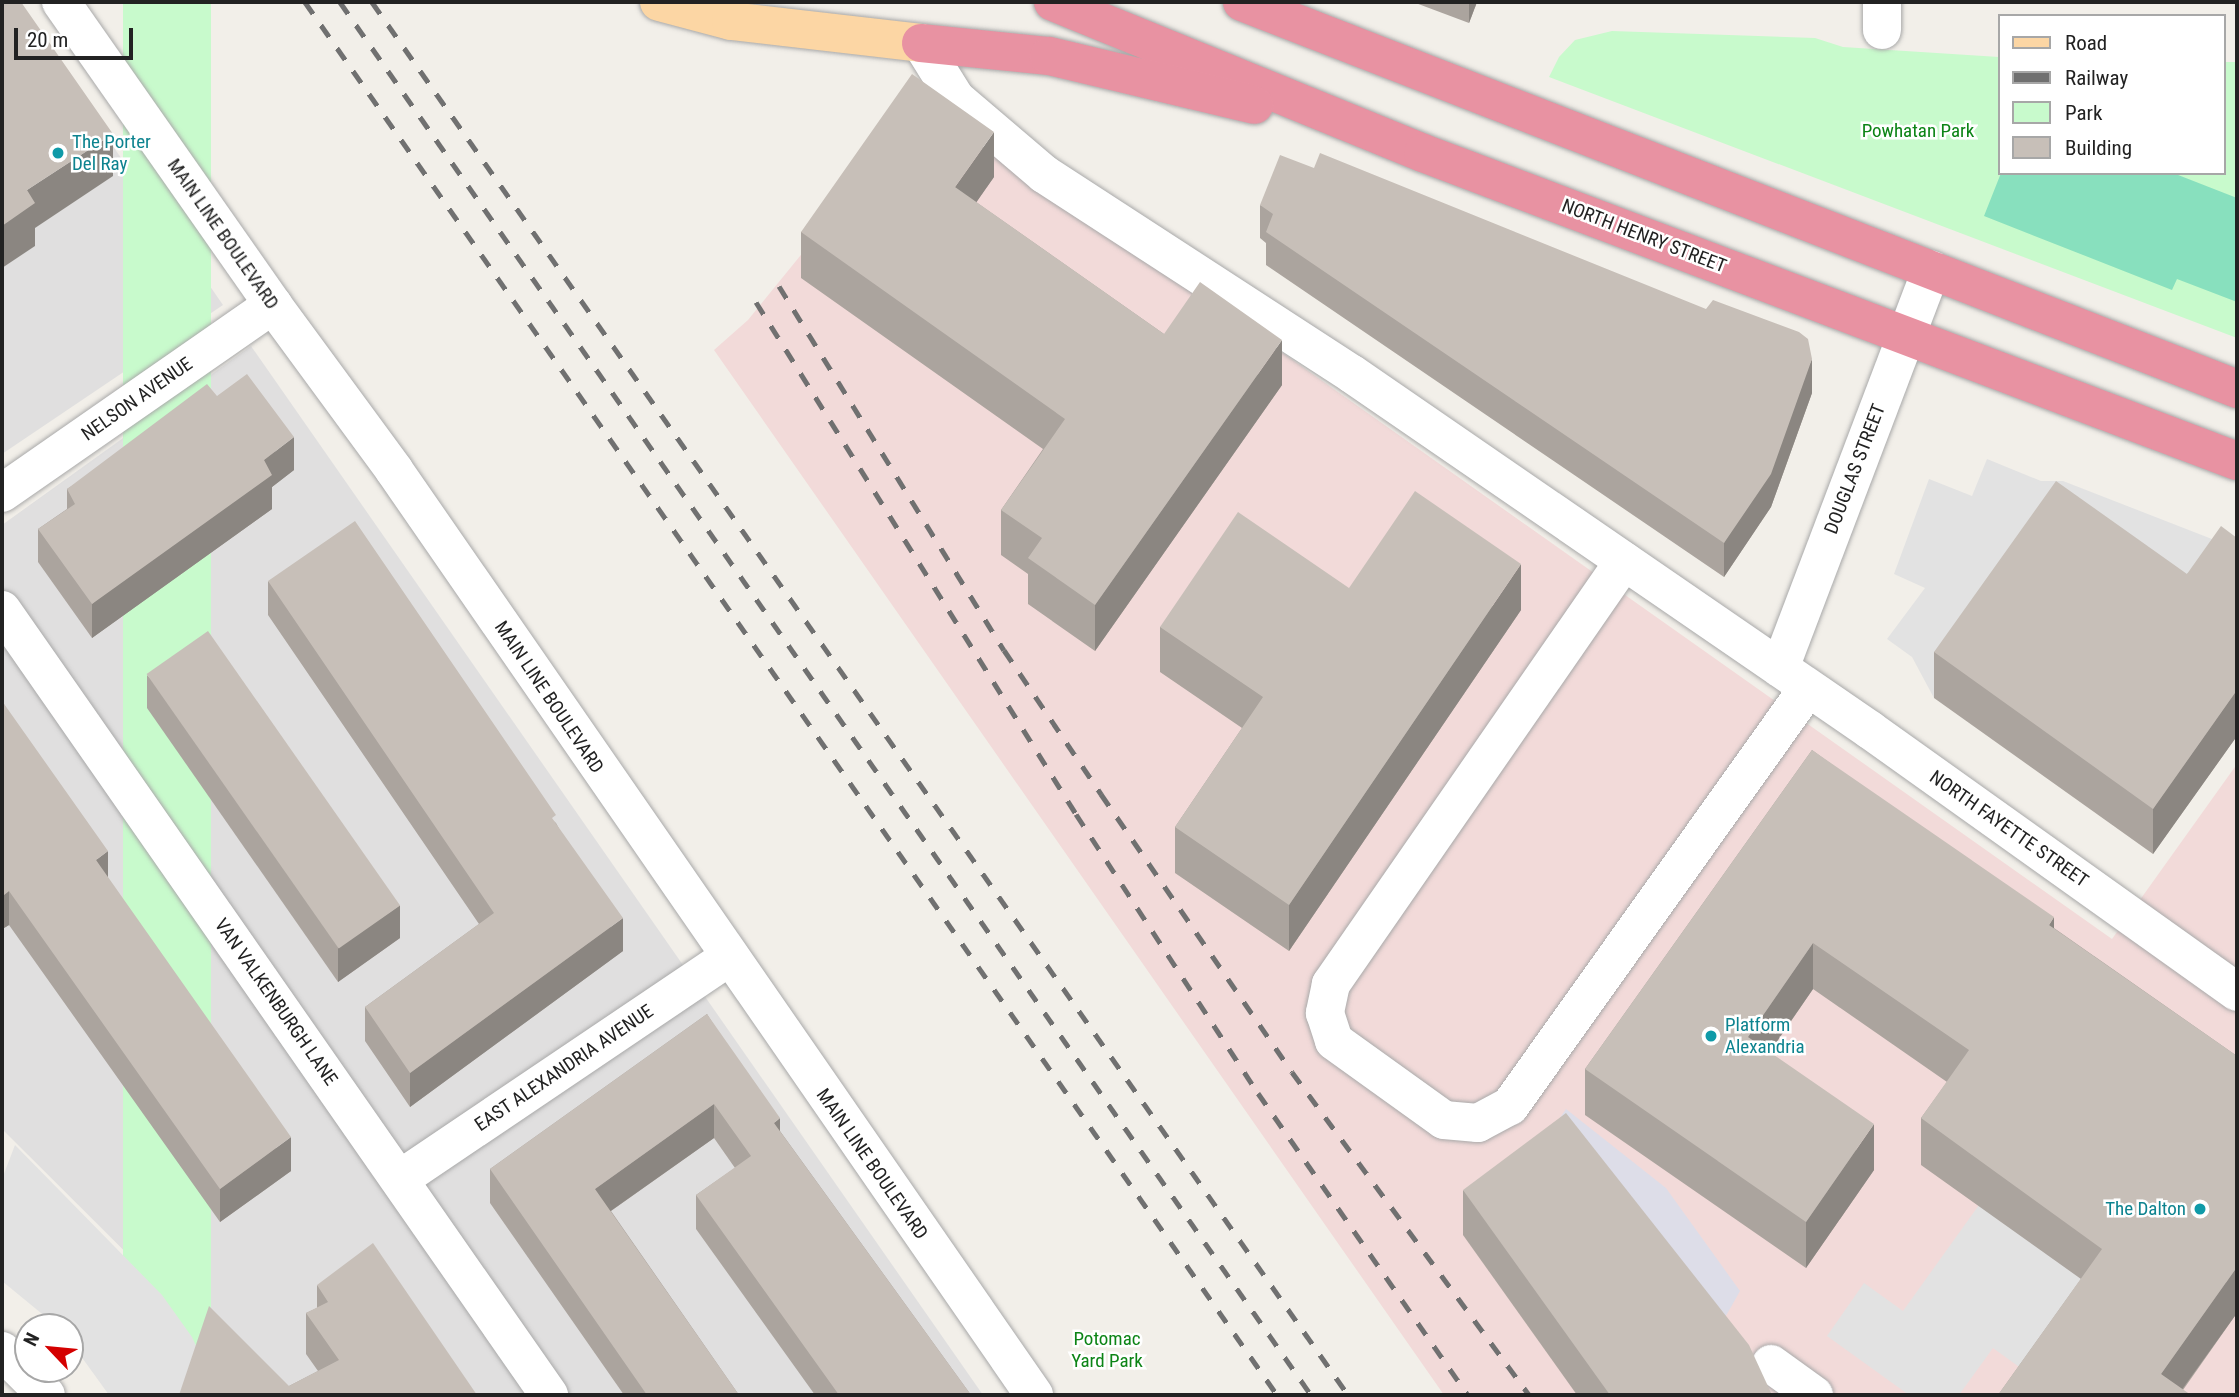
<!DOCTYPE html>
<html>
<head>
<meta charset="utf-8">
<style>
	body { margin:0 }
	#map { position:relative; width:2239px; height:1397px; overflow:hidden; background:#f2efe9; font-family:"Roboto Condensed",sans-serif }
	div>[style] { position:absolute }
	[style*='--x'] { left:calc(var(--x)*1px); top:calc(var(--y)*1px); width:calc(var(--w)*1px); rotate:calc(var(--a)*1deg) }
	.residential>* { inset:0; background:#e0dfdf }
	.commercial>* { inset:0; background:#f2dad9 }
	.park>* { inset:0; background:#c8facc; transform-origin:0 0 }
	.pitch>* { inset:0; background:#88e0be }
	.parking>* { inset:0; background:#e2e2e2 }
	.plaza>* { inset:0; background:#dddde8 }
	.roads { filter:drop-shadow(0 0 2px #a9a9a9) drop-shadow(0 0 2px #a9a9a9) }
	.minor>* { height:38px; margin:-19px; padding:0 19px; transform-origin:19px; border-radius:19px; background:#fff }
	.major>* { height:38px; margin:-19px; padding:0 19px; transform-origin:19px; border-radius:19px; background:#fcd6a4 }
	.highway>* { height:38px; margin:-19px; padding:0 19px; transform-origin:19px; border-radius:19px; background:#e892a2 }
	.rail>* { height:5px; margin-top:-2.5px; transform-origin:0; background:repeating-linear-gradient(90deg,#707070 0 14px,transparent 0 28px) }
	.wall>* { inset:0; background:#aba49e }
	.shaded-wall>* { inset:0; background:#8b8681 }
	.building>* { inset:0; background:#c7bfb8; transform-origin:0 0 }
	.dots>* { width:19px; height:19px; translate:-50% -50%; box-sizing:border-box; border:4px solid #fff; border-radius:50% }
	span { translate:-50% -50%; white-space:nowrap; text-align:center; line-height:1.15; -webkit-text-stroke:5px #fff; paint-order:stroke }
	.park-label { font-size:19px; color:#0c8416 }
	.culture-label { font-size:19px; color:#0d838f }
	.left { translate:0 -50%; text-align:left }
	.right { translate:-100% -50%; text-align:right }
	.street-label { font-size:19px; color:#222 }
	.frame { position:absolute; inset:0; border:4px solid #222; pointer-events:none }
	.legend { position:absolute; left:1998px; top:14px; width:228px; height:161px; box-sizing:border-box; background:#fff; border:2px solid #a7a7a7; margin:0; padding:9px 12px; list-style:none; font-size:21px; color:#222 }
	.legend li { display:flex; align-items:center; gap:14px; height:35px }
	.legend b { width:35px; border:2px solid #a7a7a7 }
	.north { position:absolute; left:14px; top:1313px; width:70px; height:70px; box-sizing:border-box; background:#fff; border:2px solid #a7a7a7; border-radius:50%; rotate:296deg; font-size:19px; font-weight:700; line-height:28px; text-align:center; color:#222 }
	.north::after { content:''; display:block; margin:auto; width:24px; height:32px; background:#d40000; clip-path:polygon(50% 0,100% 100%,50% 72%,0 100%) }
	.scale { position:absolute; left:14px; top:28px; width:119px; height:32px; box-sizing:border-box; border:4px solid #222; border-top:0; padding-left:9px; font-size:21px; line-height:24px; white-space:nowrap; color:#222; -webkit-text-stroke:5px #fff; paint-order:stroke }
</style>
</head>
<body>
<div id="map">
	<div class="residential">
		<div style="clip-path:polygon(2px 2px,13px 2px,223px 305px,2px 454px)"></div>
		<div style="clip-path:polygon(251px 346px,983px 1395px,269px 1395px,2px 1129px,2px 525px)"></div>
	</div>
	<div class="commercial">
		<div style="clip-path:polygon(926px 101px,2112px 939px,2237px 764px,2237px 1395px,1444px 1395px,714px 350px,748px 320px)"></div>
	</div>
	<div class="park">
		<div style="left:123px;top:2px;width:88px;height:1697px"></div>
		<div style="clip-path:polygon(1612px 31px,1815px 38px,1843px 47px,1999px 57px,1999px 173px,2223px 173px,2223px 62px,2237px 62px,2237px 338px,1549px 77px,1559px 57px,1575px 40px)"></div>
	</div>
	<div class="pitch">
		<div style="clip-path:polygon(2001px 173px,2173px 173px,2237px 198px,2237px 302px,2177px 279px,2172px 290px,1984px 216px)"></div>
	</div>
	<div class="parking">
		<div style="clip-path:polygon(1987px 459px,2041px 481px,2063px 481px,2235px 548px,2221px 572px,1934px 698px,1912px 657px,1887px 639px,1925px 588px,1894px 574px,1929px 479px,1972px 496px)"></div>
		<div style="clip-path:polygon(2191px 1070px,2040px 1382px,1993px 1348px,1959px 1395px,1909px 1395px,1827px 1336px,1864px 1283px,1903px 1311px,1979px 1205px)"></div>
		<div style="clip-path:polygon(15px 1145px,162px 1295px,192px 1337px,205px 1366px,193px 1395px,109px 1395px,70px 1341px,70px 1327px,58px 1327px,2px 1281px,2px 1179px)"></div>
	</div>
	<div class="plaza">
		<div style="clip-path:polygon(1566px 1109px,1666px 1188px,1740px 1291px,1718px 1330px,1548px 1135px)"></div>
	</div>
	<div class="roads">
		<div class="minor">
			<div style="--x:61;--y:2;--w:370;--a:55"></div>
			<div style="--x:273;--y:305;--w:205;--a:53.7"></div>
			<div style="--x:394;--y:470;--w:1125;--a:55.32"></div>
			<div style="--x:1882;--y:30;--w:28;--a:-90"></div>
			<div style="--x:921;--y:43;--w:66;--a:58"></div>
			<div style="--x:956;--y:99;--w:116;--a:40.4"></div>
			<div style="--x:1044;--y:174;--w:367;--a:33"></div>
			<div style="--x:1352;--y:374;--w:629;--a:34.5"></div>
			<div style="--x:1870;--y:730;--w:451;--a:35.5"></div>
			<div style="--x:2;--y:493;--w:330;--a:-34.8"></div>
			<div style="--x:1624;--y:561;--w:515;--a:124.71"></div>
			<div style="--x:1331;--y:984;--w:30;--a:102"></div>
			<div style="--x:1325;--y:1013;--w:29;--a:72"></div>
			<div style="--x:1334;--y:1041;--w:135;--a:35.7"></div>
			<div style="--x:1444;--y:1120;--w:34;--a:5"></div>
			<div style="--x:1478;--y:1123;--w:36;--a:-28"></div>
			<div style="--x:1510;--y:1106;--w:513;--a:-54.51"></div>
			<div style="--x:2;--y:610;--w:957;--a:55.13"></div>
			<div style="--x:1780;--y:668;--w:426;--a:-69.2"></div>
			<div style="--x:400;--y:1179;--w:396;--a:-34"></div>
			<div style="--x:2;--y:1351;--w:62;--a:45"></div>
			<div style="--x:1771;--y:1364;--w:53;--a:35.8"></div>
		</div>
		<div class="major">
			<div style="--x:659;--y:2;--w:74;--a:14.8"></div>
			<div style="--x:731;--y:21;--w:191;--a:6.6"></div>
		</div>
		<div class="highway">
			<div style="--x:1053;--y:2;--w:400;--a:22.2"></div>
			<div style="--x:1423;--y:153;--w:870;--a:20.73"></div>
			<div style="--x:1242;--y:2;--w:1068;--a:21.25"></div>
			<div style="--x:921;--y:43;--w:129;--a:5.8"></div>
			<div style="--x:1049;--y:56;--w:211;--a:13.4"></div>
		</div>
	</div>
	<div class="rail">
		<div style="--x:305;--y:2;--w:1699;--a:55.09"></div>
		<div style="--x:340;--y:2;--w:1698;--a:55.12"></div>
		<div style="--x:372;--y:2;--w:1701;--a:54.98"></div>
		<div style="--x:779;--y:286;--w:428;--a:58.3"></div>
		<div style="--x:1004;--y:650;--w:174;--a:56"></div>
		<div style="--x:1101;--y:794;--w:337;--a:55.5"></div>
		<div style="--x:1292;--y:1072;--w:401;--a:53.7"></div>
		<div style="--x:756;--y:302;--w:604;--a:57.99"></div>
		<div style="--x:1076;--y:814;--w:333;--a:56.9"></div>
		<div style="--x:1258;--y:1093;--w:368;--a:55.2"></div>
	</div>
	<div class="wall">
		<div style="clip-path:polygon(1413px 2px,1477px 2px,1469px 23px)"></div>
		<div style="clip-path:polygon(994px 177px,976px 202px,1164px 334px,1282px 385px,1095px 651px,1028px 604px,1028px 574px,1001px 555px,1001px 510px,1043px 449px,801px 278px,801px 232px)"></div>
		<div style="clip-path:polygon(1260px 205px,1812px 393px,1771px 507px,1724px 577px,1266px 265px,1266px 243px,1260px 238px)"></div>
		<div style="clip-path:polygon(217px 396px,294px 470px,272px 487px,272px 509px,92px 638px,38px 562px,38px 529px,67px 509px,67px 489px)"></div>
		<div style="clip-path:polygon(2237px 538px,2237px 736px,2153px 854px,1934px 698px,1934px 652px,2187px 574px)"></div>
		<div style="clip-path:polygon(268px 581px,556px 823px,623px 951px,410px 1107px,365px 1041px,365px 1007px,479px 924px,268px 615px)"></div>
		<div style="clip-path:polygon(1349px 588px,1521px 610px,1289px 951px,1175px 873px,1175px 827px,1242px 728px,1160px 672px,1160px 627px)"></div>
		<div style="clip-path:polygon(147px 675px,400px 938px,338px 982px,147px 708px)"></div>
		<div style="clip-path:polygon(2px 701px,108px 878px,291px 1171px,220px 1222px,9px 925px,4px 928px,2px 925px)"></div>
		<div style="clip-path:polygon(1812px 750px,2054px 928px,2237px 1056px,2237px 1313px,2183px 1390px,1998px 1395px,2081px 1279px,1921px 1165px,1921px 1118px,1947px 1082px,1813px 989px,1770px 1052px,1874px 1170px,1806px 1268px,1585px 1115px,1585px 1069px)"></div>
		<div style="clip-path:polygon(707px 1014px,780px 1131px,971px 1395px,815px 1395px,696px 1229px,696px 1195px,735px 1168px,714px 1138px,611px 1211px,739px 1395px,624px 1395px,490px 1203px,490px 1169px)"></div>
		<div style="clip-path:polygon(1463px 1190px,1772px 1395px,1577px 1395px,1463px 1235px)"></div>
		<div style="clip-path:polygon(317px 1285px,477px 1395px,289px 1386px,318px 1371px,306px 1354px,306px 1313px,317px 1308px)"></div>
	</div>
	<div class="shaded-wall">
		<div style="clip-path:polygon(1470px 2px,1477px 2px,1469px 23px,1469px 4px)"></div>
		<div style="clip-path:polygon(994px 132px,994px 177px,955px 233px,955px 187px)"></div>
		<div style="clip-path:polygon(113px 134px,113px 176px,35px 228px,35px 246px,2px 268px,2px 226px,27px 190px)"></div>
		<div style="clip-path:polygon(1282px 340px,1282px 385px,1095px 651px,1095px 605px)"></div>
		<div style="clip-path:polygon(1812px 359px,1812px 393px,1771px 507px,1724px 577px,1724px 543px)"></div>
		<div style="clip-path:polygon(294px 437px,294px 470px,272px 487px,272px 509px,92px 638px,92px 604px,264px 460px)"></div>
		<div style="clip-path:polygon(1521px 564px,1521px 610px,1289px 951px,1289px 905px)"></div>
		<div style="clip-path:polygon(2237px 690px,2237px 736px,2153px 854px,2153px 809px)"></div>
		<div style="clip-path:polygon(108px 851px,108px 885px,96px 860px)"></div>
		<div style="clip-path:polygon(9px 891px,9px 925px,4px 928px,4px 895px)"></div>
		<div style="clip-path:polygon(400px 905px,400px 938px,338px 982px,338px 948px)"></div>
		<div style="clip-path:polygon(2054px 917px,2054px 963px,2049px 925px)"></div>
		<div style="clip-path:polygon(623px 918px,623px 951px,410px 1107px,410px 1073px)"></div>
		<div style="clip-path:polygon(1813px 943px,1813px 989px,1748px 1083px,1748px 1037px)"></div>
		<div style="clip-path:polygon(714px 1104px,714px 1138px,595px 1222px,595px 1189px)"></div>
		<div style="clip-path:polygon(780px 1118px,780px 1152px,774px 1123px)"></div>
		<div style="clip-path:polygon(1874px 1124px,1874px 1170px,1806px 1268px,1806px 1222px)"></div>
		<div style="clip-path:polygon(291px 1137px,291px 1171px,220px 1222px,220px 1189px)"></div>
		<div style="clip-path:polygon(2237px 1267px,2237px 1313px,2178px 1395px,2161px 1374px)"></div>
	</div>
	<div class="building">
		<div style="clip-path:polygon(2px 2px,21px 2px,113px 134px,27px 190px,35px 203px,2px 226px)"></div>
		<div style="clip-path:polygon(912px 74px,994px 132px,955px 187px,1164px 334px,1200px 282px,1282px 340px,1095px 605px,1028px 558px,1042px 538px,1001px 510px,1065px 419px,801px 232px)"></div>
		<div style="clip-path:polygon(1320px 153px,1706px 309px,1713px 300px,1799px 332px,1808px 339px,1812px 359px,1771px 474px,1724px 543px,1266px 232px,1273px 214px,1260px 205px,1280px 155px,1314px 168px)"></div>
		<div style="clip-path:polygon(247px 374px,294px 437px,264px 460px,272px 475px,92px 604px,38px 529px,75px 504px,67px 489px,207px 384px,217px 396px)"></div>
		<div style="clip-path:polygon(2056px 481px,2187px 574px,2221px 526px,2237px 538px,2237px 690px,2153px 809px,1934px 652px)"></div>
		<div style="clip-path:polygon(1415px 491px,1521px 564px,1289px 905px,1175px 827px,1263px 697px,1160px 627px,1238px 512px,1349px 588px)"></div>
		<div style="clip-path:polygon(355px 521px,556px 815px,552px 818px,623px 918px,410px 1073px,365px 1007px,494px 913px,268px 581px)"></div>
		<div style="left:208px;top:631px;width:335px;height:75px;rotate:55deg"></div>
		<div style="clip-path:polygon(2px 701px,108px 851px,96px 860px,291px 1137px,220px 1189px,9px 891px,4px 895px,2px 891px)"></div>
		<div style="clip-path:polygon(1812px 750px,2054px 917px,2049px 925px,2237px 1056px,2237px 1267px,2161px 1374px,2191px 1395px,1998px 1395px,2102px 1249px,1921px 1118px,1969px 1050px,1813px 943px,1748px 1037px,1874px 1124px,1806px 1222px,1585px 1069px)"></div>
		<div style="clip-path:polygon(707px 1014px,780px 1118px,774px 1123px,971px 1395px,839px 1395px,696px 1195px,751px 1156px,714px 1104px,595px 1189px,739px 1395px,647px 1395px,490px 1169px)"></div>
		<div style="clip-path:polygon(1566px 1113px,1749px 1345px,1772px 1395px,1610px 1395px,1463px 1190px)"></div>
		<div style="clip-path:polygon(373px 1243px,477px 1395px,179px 1395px,209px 1306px,289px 1386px,339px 1360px,306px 1313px,328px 1302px,317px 1285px)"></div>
	</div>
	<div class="dots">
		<div style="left:58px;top:153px;background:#0f9aa8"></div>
		<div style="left:1711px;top:1036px;background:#0f9aa8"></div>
		<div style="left:2200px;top:1209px;background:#0f9aa8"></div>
	</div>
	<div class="park-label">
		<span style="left:1918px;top:131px">Powhatan Park</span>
		<span style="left:1107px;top:1350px">Potomac<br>Yard Park</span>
	</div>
	<div class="culture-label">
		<span class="left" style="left:72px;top:153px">The Porter<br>Del Ray</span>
		<span class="left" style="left:1725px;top:1036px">Platform<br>Alexandria</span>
		<span class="right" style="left:2186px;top:1209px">The Dalton</span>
	</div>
	<div class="street-label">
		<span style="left:223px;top:234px;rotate:55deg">MAIN LINE BOULEVARD</span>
		<span style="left:1644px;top:236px;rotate:21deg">NORTH HENRY STREET</span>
		<span style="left:137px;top:399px;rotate:-35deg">NELSON AVENUE</span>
		<span style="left:1855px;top:469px;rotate:-69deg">DOUGLAS STREET</span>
		<span style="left:549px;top:697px;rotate:56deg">MAIN LINE BOULEVARD</span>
		<span style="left:2009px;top:829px;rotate:35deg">NORTH FAYETTE STREET</span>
		<span style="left:276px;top:1002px;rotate:55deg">VAN VALKENBURGH LANE</span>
		<span style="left:564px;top:1068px;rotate:-34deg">EAST ALEXANDRIA AVENUE</span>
		<span style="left:872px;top:1164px;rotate:55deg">MAIN LINE BOULEVARD</span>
	</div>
	<div class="frame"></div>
	<ul class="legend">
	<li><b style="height:9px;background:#fcd6a4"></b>Road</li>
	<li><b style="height:9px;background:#707070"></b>Railway</li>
	<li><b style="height:19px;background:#c8facc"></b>Park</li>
	<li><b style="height:19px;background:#c7bfb8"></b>Building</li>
	</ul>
	<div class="north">N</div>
	<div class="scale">20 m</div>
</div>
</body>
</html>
